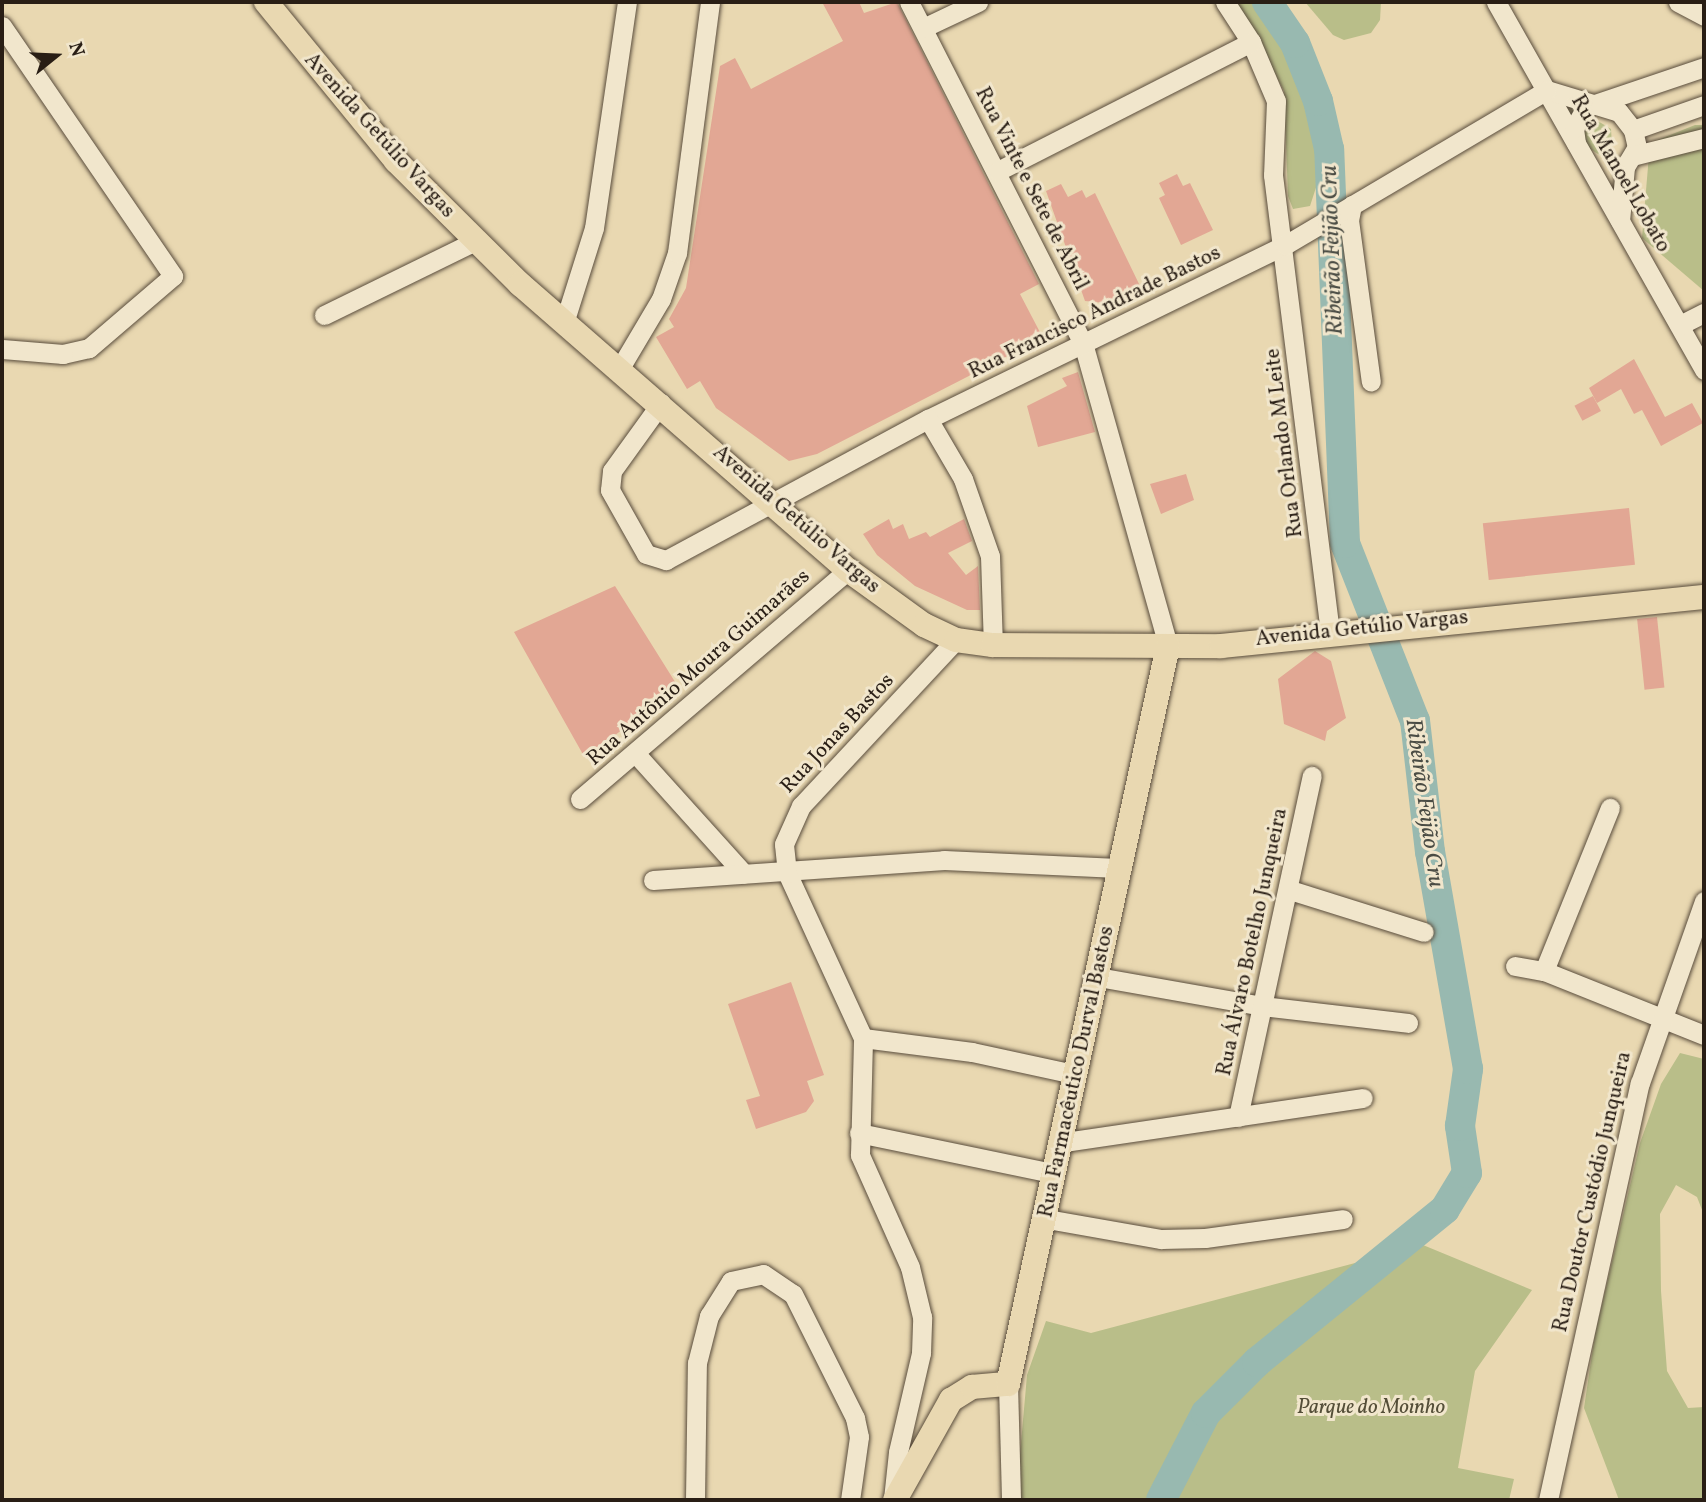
<!DOCTYPE html>
<html>
<head>
<meta charset="utf-8">
<style>
	body { margin:0 }
	#map { position:relative; width:1706px; height:1502px; overflow:hidden; background:#e9d8b1; font-family:Vollkorn,serif }
	div>[style] { position:absolute }
	[style*='--x'] { left:calc(var(--x)*1px); top:calc(var(--y)*1px); width:calc(var(--w)*1px); rotate:calc(var(--a)*1deg) }
	.green>* { inset:0; background:#b9be89 }
	.river>* { height:30px; margin:-15px; padding:0 15px; transform-origin:15px; border-radius:15px; background:#98b9b0 }
	.building>* { inset:0; background:#e2a794; transform-origin:0 0 }
	.roads { filter:drop-shadow(0 0 2px #594c3c) drop-shadow(0 0 2px #594c3c) }
	.minor>* { height:19px; margin:-9.5px; padding:0 9.5px; transform-origin:9.5px; border-radius:9.5px; background:#f1e6cc }
	.major>* { height:24px; margin:-12px; padding:0 12px; transform-origin:12px; border-radius:12px; background:#e9d8b1 }
	span { translate:-50% -50%; white-space:nowrap; text-align:center; line-height:1.15; -webkit-text-stroke:6px #f1e6cc; paint-order:stroke }
	.street-label { font-size:21px; color:#291e15 }
	.park-label { font-size:21px; color:#544e38; font-style:italic }
	.water-label { font-size:23px; color:#4a4c44; font-style:italic }
	.frame { position:absolute; inset:0; border:4px solid #291e15; pointer-events:none }
	.north { position:absolute; left:21px; top:21px; width:70px; height:70px; -webkit-text-stroke:5px #f1e6cc; paint-order:stroke; rotate:72deg; font-size:19px; font-weight:700; line-height:28px; text-align:center; color:#291e15 }
	.north::after { content:''; display:block; margin:auto; width:24px; height:32px; background:#291e15; clip-path:polygon(50% 0,100% 100%,50% 72%,0 100%) }
</style>
</head>
<body>
<div id="map">
	<div class="green">
		<div style="clip-path:polygon(1237px 2px,1258px 2px,1289px 44px,1312px 99px,1323px 166px,1310px 206px,1293px 209px,1288px 196px,1284px 91px)"></div>
		<div style="clip-path:polygon(1305px 2px,1381px 2px,1380px 20px,1371px 33px,1344px 40px,1333px 35px)"></div>
		<div style="clip-path:polygon(1563px 100px,1611px 129px,1612px 144px,1601px 156px,1578px 141px)"></div>
		<div style="clip-path:polygon(1695px 125px,1704px 125px,1704px 291px,1642px 238px,1650px 143px)"></div>
		<div style="clip-path:polygon(1680px 1053px,1704px 1059px,1704px 1215px,1697px 1197px,1676px 1185px,1660px 1214px,1661px 1291px,1667px 1371px,1688px 1408px,1704px 1407px,1704px 1500px,1619px 1500px,1584px 1408px,1595px 1334px,1640px 1143px,1661px 1084px)"></div>
		<div style="clip-path:polygon(1423px 1245px,1532px 1290px,1475px 1371px,1458px 1468px,1514px 1479px,1509px 1500px,1016px 1500px,1027px 1375px,1046px 1321px,1091px 1333px)"></div>
	</div>
	<div class="river">
		<div style="--x:1161;--y:1500;--w:98;--a:-62.7"></div>
		<div style="--x:1206;--y:1413;--w:72;--a:-45"></div>
		<div style="--x:1257;--y:1362;--w:242;--a:-39.1"></div>
		<div style="--x:1445;--y:1209;--w:42;--a:-58.6"></div>
		<div style="--x:1467;--y:1173;--w:48;--a:-98.5"></div>
		<div style="--x:1460;--y:1126;--w:58;--a:-82"></div>
		<div style="--x:1468;--y:1069;--w:220;--a:-99.9"></div>
		<div style="--x:1430;--y:852;--w:132;--a:-96.5"></div>
		<div style="--x:1415;--y:721;--w:191;--a:-111.5"></div>
		<div style="--x:1345;--y:543;--w:394;--a:-92.3"></div>
		<div style="--x:1329;--y:149;--w:49;--a:-102.9"></div>
		<div style="--x:1318;--y:101;--w:62;--a:-111.6"></div>
		<div style="--x:1295;--y:43;--w:50;--a:-124.3"></div>
	</div>
	<div class="building">
		<div style="clip-path:polygon(822px 2px,859px 2px,864px 13px,897px 2px,1039px 284px,1020px 294px,1043px 338px,817px 454px,789px 461px,716px 408px,700px 381px,687px 389px,656px 337px,674px 327px,669px 319px,686px 288px,720px 66px,735px 58px,751px 89px,843px 41px)"></div>
		<div style="clip-path:polygon(1177px 174px,1183px 186px,1190px 183px,1213px 230px,1181px 245px,1159px 198px,1165px 195px,1159px 183px)"></div>
		<div style="clip-path:polygon(1061px 184px,1068px 197px,1082px 190px,1086px 198px,1095px 193px,1140px 286px,1105px 303px,1085px 301px,1046px 191px)"></div>
		<div style="clip-path:polygon(1634px 359px,1665px 417px,1692px 403px,1703px 423px,1661px 446px,1642px 410px,1634px 414px,1621px 389px,1597px 403px,1589px 388px)"></div>
		<div style="clip-path:polygon(1078px 372px,1095px 432px,1038px 447px,1027px 406px,1067px 386px,1062px 378px)"></div>
		<div style="left:1593px;top:396px;width:17px;height:21px;rotate:62deg"></div>
		<div style="clip-path:polygon(1186px 474px,1194px 500px,1161px 514px,1150px 484px)"></div>
		<div style="left:1629px;top:508px;width:57px;height:147px;rotate:84deg"></div>
		<div style="clip-path:polygon(889px 519px,893px 529px,903px 524px,909px 539px,926px 532px,930px 537px,964px 519px,972px 541px,948px 553px,966px 575px,978px 566px,980px 610px,967px 610px,915px 586px,877px 555px,863px 534px)"></div>
		<div style="clip-path:polygon(615px 586px,677px 685px,644px 702px,648px 710px,585px 758px,514px 632px)"></div>
		<div style="left:1657px;top:617px;width:71px;height:20px;rotate:84deg"></div>
		<div style="clip-path:polygon(1315px 651px,1331px 661px,1346px 718px,1327px 731px,1325px 741px,1284px 724px,1278px 679px)"></div>
		<div style="clip-path:polygon(791px 982px,824px 1075px,807px 1081px,814px 1101px,806px 1112px,756px 1129px,746px 1100px,760px 1096px,728px 1004px)"></div>
	</div>
	<div class="roads">
		<div class="minor">
			<div style="--x:909;--y:2;--w:383;--a:63"></div>
			<div style="--x:1083;--y:343;--w:315;--a:74.3"></div>
			<div style="--x:1225;--y:2;--w:48;--a:57"></div>
			<div style="--x:1251;--y:42;--w:64;--a:67"></div>
			<div style="--x:1276;--y:101;--w:74;--a:92.3"></div>
			<div style="--x:1273;--y:175;--w:463;--a:82.9"></div>
			<div style="--x:1496;--y:2;--w:423;--a:60.5"></div>
			<div style="--x:1678;--y:2;--w:30;--a:28"></div>
			<div style="--x:2;--y:26;--w:303;--a:55.6"></div>
			<div style="--x:173;--y:276;--w:111;--a:139.4"></div>
			<div style="--x:89;--y:348;--w:27;--a:167"></div>
			<div style="--x:63;--y:354;--w:61;--a:-175.3"></div>
			<div style="--x:923;--y:28;--w:61;--a:-25.3"></div>
			<div style="--x:1547;--y:90;--w:75;--a:17"></div>
			<div style="--x:1619;--y:112;--w:23;--a:52"></div>
			<div style="--x:1633;--y:130;--w:17;--a:77"></div>
			<div style="--x:1637;--y:147;--w:23;--a:121"></div>
			<div style="--x:1625;--y:167;--w:54;--a:95.3"></div>
			<div style="--x:1633;--y:130;--w:75;--a:-19.4"></div>
			<div style="--x:1576;--y:143;--w:15;--a:-98"></div>
			<div style="--x:1574;--y:128;--w:24;--a:-60"></div>
			<div style="--x:1586;--y:107;--w:125;--a:-18.7"></div>
			<div style="--x:1636;--y:155;--w:70;--a:-14"></div>
			<div style="--x:998;--y:171;--w:284;--a:-27"></div>
			<div style="--x:1352;--y:205;--w:15;--a:101"></div>
			<div style="--x:1349;--y:220;--w:163;--a:82.3"></div>
			<div style="--x:324;--y:315;--w:168;--a:-26.1"></div>
			<div style="--x:565;--y:320;--w:96;--a:-72.5"></div>
			<div style="--x:594;--y:228;--w:228;--a:-81.7"></div>
			<div style="--x:1680;--y:325;--w:27;--a:-27"></div>
			<div style="--x:620;--y:368;--w:80;--a:-59.3"></div>
			<div style="--x:661;--y:299;--w:49;--a:-70.8"></div>
			<div style="--x:677;--y:253;--w:253;--a:-82.5"></div>
			<div style="--x:661;--y:403;--w:84;--a:125.8"></div>
			<div style="--x:612;--y:471;--w:19;--a:96"></div>
			<div style="--x:610;--y:490;--w:73;--a:60.6"></div>
			<div style="--x:646;--y:554;--w:21;--a:17"></div>
			<div style="--x:666;--y:560;--w:298;--a:-28.3"></div>
			<div style="--x:928;--y:419;--w:397;--a:-26"></div>
			<div style="--x:1285;--y:245;--w:304;--a:-30.6"></div>
			<div style="--x:928;--y:419;--w:69;--a:59.7"></div>
			<div style="--x:963;--y:479;--w:82;--a:70.7"></div>
			<div style="--x:990;--y:556;--w:89;--a:88.1"></div>
			<div style="--x:636;--y:754;--w:161;--a:48"></div>
			<div style="--x:580;--y:799;--w:353;--a:-40.5"></div>
			<div style="--x:653;--y:880;--w:292;--a:-3.9"></div>
			<div style="--x:944;--y:860;--w:174;--a:2.6"></div>
			<div style="--x:1290;--y:890;--w:140;--a:17.4"></div>
			<div style="--x:1515;--y:966;--w:29;--a:10"></div>
			<div style="--x:1544;--y:971;--w:172;--a:21.8"></div>
			<div style="--x:1544;--y:971;--w:176;--a:-68"></div>
			<div style="--x:1098;--y:977;--w:167;--a:10"></div>
			<div style="--x:1262;--y:1006;--w:147;--a:6.6"></div>
			<div style="--x:863;--y:1038;--w:110;--a:7.3"></div>
			<div style="--x:972;--y:1052;--w:104;--a:12.2"></div>
			<div style="--x:1238;--y:1117;--w:349;--a:-77.8"></div>
			<div style="--x:859;--y:1133;--w:198;--a:11.7"></div>
			<div style="--x:1058;--y:1143;--w:308;--a:-8.4"></div>
			<div style="--x:1047;--y:1219;--w:116;--a:10"></div>
			<div style="--x:1161;--y:1239;--w:44;--a:-1.3"></div>
			<div style="--x:1205;--y:1238;--w:139;--a:-7.8"></div>
			<div style="--x:1008;--y:1384;--w:116;--a:88.5"></div>
			<div style="--x:893;--y:1499;--w:47;--a:-83.9"></div>
			<div style="--x:898;--y:1452;--w:102;--a:-76.9"></div>
			<div style="--x:921;--y:1353;--w:36;--a:-88"></div>
			<div style="--x:922;--y:1317;--w:51;--a:-103.5"></div>
			<div style="--x:910;--y:1267;--w:123;--a:-114.1"></div>
			<div style="--x:860;--y:1155;--w:117;--a:-88.5"></div>
			<div style="--x:863;--y:1038;--w:182;--a:-114.7"></div>
			<div style="--x:787;--y:873;--w:29;--a:-96"></div>
			<div style="--x:784;--y:844;--w:42;--a:-65.9"></div>
			<div style="--x:801;--y:806;--w:227;--a:-47"></div>
			<div style="--x:695;--y:1500;--w:137;--a:-89.2"></div>
			<div style="--x:697;--y:1363;--w:49;--a:-75.7"></div>
			<div style="--x:709;--y:1316;--w:41;--a:-57.8"></div>
			<div style="--x:731;--y:1281;--w:33;--a:-12"></div>
			<div style="--x:763;--y:1274;--w:36;--a:34"></div>
			<div style="--x:793;--y:1294;--w:139;--a:63.4"></div>
			<div style="--x:855;--y:1418;--w:19;--a:78"></div>
			<div style="--x:859;--y:1437;--w:64;--a:98.1"></div>
			<div style="--x:1548;--y:1500;--w:427;--a:-77.6"></div>
			<div style="--x:1640;--y:1083;--w:193;--a:-70.6"></div>
		</div>
		<div class="major">
			<div style="--x:266;--y:2;--w:205;--a:50.7"></div>
			<div style="--x:396;--y:161;--w:175;--a:44.8"></div>
			<div style="--x:520;--y:284;--w:435;--a:41.1"></div>
			<div style="--x:848;--y:570;--w:94;--a:35.9"></div>
			<div style="--x:924;--y:625;--w:35;--a:25"></div>
			<div style="--x:956;--y:640;--w:37;--a:8"></div>
			<div style="--x:993;--y:645;--w:228;--a:0.3"></div>
			<div style="--x:1221;--y:646;--w:485;--a:-5.8"></div>
			<div style="--x:895;--y:1500;--w:115;--a:-60.8"></div>
			<div style="--x:951;--y:1400;--w:25;--a:-32"></div>
			<div style="--x:972;--y:1387;--w:36;--a:-5"></div>
			<div style="--x:1008;--y:1384;--w:755;--a:-77.77"></div>
		</div>
	</div>
	<div class="street-label">
		<span style="left:379px;top:136px;rotate:48deg">Avenida Getúlio Vargas</span>
		<span style="left:1620px;top:174px;rotate:60deg">Rua Manoel Lobato</span>
		<span style="left:1031px;top:189px;rotate:63deg">Rua Vinte e Sete de Abril</span>
		<span style="left:1095px;top:313px;rotate:-26deg">Rua Francisco Andrade Bastos</span>
		<span style="left:1285px;top:443px;rotate:-97deg">Rua Orlando M Leite</span>
		<span style="left:796px;top:520px;rotate:41deg">Avenida Getúlio Vargas</span>
		<span style="left:1362px;top:629px;rotate:-6deg">Avenida Getúlio Vargas</span>
		<span style="left:699px;top:668px;rotate:-41deg">Rua Antônio Moura Guimarães</span>
		<span style="left:838px;top:734px;rotate:-47deg">Rua Jonas Bastos</span>
		<span style="left:1253px;top:942px;rotate:-78deg">Rua Álvaro Botelho Junqueira</span>
		<span style="left:1077px;top:1072px;rotate:-78deg">Rua Farmacêutico Durval Bastos</span>
		<span style="left:1593px;top:1192px;rotate:-77deg">Rua Doutor Custódio Junqueira</span>
	</div>
	<div class="park-label">
		<span style="left:1371px;top:1408px">Parque do Moinho</span>
	</div>
	<div class="water-label">
		<span style="left:1333px;top:250px;rotate:-92deg">Ribeirão Feijão Cru</span>
		<span style="left:1424px;top:803px;rotate:82deg">Ribeirão Feijão Cru</span>
	</div>
	<div class="frame"></div>
	<div class="north">N</div>
</div>
</body>
</html>
